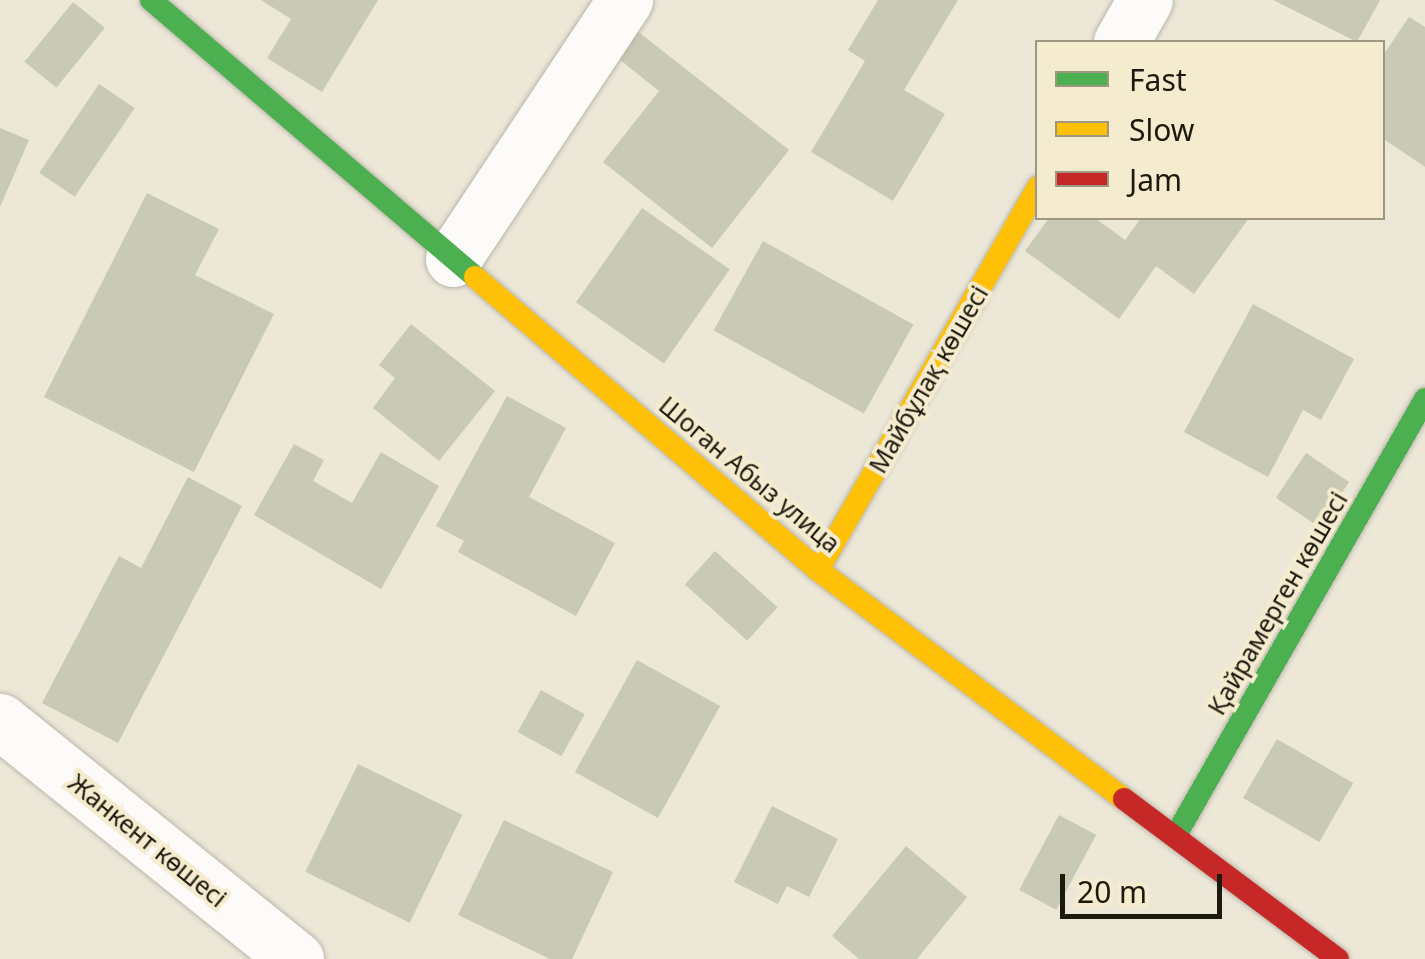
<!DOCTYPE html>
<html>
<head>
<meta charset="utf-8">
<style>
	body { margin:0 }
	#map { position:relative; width:1425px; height:959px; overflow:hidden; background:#ece7d7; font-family:"Noto Sans",sans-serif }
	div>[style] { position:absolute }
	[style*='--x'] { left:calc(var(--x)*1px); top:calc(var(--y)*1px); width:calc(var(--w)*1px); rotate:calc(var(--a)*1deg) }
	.building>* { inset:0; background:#c8cab5; transform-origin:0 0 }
	.roads { filter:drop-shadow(0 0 2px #bab6aa) drop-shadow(0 0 2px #bab6aa) }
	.street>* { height:55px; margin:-27.5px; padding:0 27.5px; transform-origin:27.5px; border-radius:27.5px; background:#fcfbf9 }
	.fast>* { height:22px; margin:-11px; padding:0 11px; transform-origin:11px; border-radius:11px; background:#4caf50 }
	.slow>* { height:22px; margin:-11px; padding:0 11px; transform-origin:11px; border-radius:11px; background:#ffc107 }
	.jam>* { height:22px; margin:-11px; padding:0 11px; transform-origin:11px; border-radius:11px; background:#c62828 }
	span { translate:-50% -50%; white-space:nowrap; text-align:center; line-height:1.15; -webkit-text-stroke:8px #f5ebce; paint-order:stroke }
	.street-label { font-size:25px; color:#1c190e }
	.legend { position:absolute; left:1035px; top:40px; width:350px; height:180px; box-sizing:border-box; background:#f5ebce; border:2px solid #9e9781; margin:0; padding:12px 18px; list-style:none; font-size:30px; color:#1c190e }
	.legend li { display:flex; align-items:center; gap:20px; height:50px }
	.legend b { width:50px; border:2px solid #9e9781 }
	.scale { position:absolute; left:1060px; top:874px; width:162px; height:45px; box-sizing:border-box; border:5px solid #1c190e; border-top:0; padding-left:12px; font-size:30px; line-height:35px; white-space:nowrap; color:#1c190e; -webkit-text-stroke:8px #f5ebce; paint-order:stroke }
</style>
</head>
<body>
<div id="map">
	<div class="building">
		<div style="clip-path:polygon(261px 0,378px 0,322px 92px,267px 58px,291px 19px)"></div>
		<div style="clip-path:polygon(878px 0,958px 0,904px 90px,945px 114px,893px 201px,811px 152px,865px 61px,848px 50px)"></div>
		<div style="clip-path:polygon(1273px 0,1380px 0,1357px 42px)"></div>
		<div style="left:73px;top:2px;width:41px;height:77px;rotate:39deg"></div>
		<div style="clip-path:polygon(1409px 17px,1425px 27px,1425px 167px,1382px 138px,1382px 57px)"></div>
		<div style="clip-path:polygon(636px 30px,789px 150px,712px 248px,603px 162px,659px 91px,615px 56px)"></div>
		<div style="left:99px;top:84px;width:43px;height:107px;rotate:34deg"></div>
		<div style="clip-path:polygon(0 128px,29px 140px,0 207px)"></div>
		<div style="clip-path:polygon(147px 193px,219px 229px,195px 275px,274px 314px,194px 472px,44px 397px)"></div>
		<div style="left:642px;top:208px;width:107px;height:115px;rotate:35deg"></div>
		<div style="clip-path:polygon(1049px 218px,1095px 218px,1125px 240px,1141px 218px,1249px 218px,1194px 294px,1156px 266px,1119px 319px,1025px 251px)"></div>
		<div style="left:763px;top:241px;width:172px;height:102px;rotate:29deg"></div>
		<div style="clip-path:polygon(1253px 304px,1354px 359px,1321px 420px,1303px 410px,1268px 477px,1184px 432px)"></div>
		<div style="clip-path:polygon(411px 324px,495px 391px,439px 461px,373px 408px,395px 378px,379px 365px)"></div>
		<div style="clip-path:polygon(507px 396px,566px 428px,529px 497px,615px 543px,576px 616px,458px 552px,464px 541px,436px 526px)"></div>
		<div style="clip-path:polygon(294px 444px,324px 460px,313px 481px,352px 503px,381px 452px,439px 486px,381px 589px,254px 515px)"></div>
		<div style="left:1306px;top:453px;width:52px;height:54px;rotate:34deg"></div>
		<div style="clip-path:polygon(188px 477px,242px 506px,118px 743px,42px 703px,119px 556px,141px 568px)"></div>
		<div style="left:715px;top:551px;width:84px;height:45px;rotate:42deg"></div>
		<div style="left:637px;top:660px;width:95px;height:128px;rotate:29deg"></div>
		<div style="left:541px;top:690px;width:50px;height:48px;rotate:29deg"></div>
		<div style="left:1277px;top:739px;width:88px;height:68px;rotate:30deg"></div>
		<div style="left:358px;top:764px;width:116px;height:120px;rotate:26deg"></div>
		<div style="clip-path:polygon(772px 806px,838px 839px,809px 897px,787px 886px,778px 904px,734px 882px)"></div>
		<div style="left:1059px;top:815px;width:42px;height:85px;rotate:28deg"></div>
		<div style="clip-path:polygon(504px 820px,613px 872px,572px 959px,550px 959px,458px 915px)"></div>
		<div style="clip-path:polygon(906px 846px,967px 897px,917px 959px,859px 959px,832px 936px)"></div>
	</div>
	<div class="roads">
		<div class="street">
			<div style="--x:1121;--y:42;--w:48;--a:-60.3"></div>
			<div style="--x:453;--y:259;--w:311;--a:-56.4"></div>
			<div style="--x:0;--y:721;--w:380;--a:38.8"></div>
		</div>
		<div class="fast">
			<div style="--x:151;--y:0;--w:426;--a:40.5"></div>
			<div style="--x:1176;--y:835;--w:502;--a:-60.27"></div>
		</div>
		<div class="slow">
			<div style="--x:475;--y:277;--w:451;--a:40.5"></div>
			<div style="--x:818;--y:570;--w:382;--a:36.8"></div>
			<div style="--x:818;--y:570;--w:442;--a:-60.1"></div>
		</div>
		<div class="jam">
			<div style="--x:1124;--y:799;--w:267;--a:36.8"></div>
		</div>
	</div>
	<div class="street-label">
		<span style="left:928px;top:379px;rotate:-60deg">Майбұлақ көшесі</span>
		<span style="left:750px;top:474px;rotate:40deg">Шоган Абыз улица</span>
		<span style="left:1277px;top:603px;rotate:-60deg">Қайрамерген көшесі</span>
		<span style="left:148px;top:840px;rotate:39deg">Жанкент көшесі</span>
	</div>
	<ul class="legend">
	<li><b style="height:12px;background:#4caf50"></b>Fast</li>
	<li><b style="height:12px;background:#ffc107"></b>Slow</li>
	<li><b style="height:12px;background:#c62828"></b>Jam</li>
	</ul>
	<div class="scale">20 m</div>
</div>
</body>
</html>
